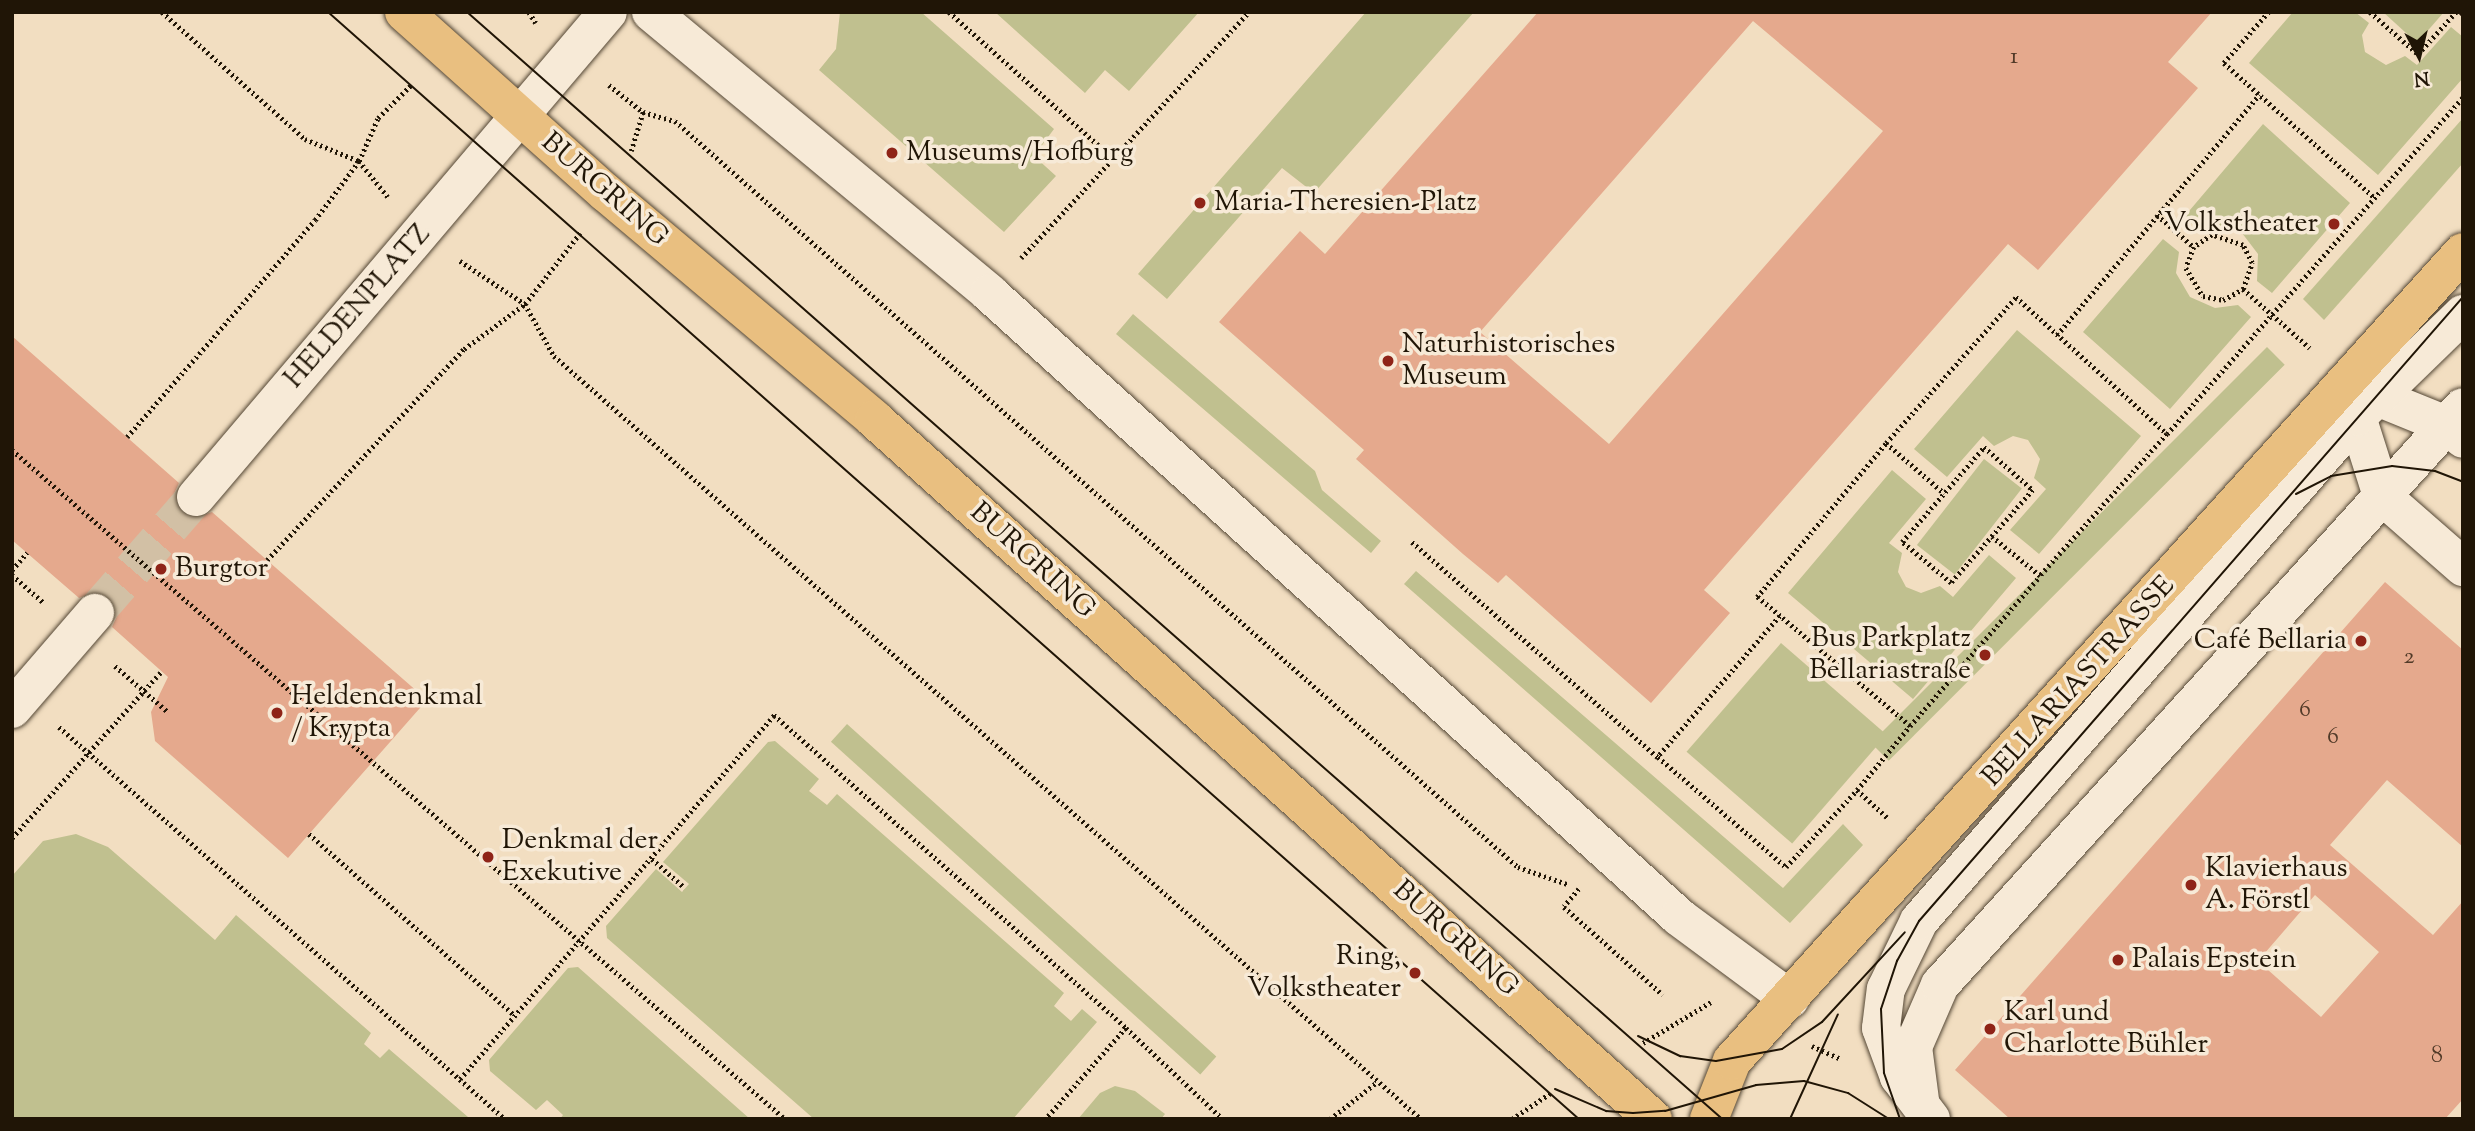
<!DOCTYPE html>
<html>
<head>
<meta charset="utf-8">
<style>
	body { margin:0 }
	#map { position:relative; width:2475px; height:1131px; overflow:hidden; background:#f2dec1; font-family:"Sorts Mill Goudy",serif }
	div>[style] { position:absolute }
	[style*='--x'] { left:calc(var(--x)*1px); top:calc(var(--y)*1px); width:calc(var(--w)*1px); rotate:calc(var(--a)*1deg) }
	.green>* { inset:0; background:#c0c08f; transform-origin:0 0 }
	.building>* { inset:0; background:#e5a98d }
	.minor-tunnel>* { height:38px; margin-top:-19px; transform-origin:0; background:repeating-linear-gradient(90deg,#d2c0a5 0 38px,transparent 0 57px) }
	.path>* { height:4.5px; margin-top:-2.25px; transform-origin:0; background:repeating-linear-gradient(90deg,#201506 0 2px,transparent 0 5.5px) }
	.roads { filter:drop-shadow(0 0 2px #544735) drop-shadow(0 0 2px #544735) }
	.minor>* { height:38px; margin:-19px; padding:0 19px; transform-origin:19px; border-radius:19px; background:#f7ead7 }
	.major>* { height:38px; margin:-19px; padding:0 19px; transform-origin:19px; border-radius:19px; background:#e9bf80 }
	.tram>* { height:2px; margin:-1px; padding:0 1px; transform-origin:1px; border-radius:1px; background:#201506 }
	.dots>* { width:19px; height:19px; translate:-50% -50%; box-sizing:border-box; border:4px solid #f7ead7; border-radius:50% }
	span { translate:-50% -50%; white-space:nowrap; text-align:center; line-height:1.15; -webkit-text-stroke:7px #f7ead7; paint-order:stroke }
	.number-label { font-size:24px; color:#513a28 }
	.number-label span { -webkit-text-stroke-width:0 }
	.poi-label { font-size:28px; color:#201506 }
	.left { translate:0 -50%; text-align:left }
	.right { translate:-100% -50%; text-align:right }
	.street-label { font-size:28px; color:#201506 }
	.frame { position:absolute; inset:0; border:14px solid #201506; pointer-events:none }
	.north { position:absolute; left:2384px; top:21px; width:70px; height:70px; -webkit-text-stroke:5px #f7ead7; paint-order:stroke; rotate:173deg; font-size:19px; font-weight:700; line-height:28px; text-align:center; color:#201506 }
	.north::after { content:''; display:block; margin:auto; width:24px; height:32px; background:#201506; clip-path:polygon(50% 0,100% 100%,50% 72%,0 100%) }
</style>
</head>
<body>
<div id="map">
	<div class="green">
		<div style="clip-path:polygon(840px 12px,921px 12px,1054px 129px,1034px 156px,1056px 176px,1004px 232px,819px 70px,836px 49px)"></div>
		<div style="clip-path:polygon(995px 12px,1199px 12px,1129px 91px,1105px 70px,1085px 93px)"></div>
		<div style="clip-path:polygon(1366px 12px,1474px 12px,1314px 193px,1282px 168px,1167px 299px,1138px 274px)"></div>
		<div style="clip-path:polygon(2293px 12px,2355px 12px,2369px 23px,2362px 35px,2365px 52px,2386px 65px,2405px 56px,2417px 65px,2451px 27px,2463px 37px,2463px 78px,2378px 175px,2249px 63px)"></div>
		<div style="clip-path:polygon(2383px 12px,2444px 12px,2417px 43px)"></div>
		<div style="clip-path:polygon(2463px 118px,2463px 163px,2324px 320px,2303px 299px)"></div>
		<div style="clip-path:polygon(2263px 124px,2350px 203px,2272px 293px,2257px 281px,2258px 254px,2242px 233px,2217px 226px,2199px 230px,2184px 217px)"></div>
		<div style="clip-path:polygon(2163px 239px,2179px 252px,2176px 273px,2190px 297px,2215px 308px,2238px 305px,2251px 317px,2170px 409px,2083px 332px)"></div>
		<div style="clip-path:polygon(1133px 314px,1315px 471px,1322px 490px,1381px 541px,1371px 553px,1116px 334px)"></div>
		<div style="clip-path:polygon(2017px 330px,2141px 436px,2039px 554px,2010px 530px,2046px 489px,2034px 478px,2040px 459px,2028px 440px,2013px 436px,1994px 446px,1983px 436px,1947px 477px,1914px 449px)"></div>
		<div style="left:2267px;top:347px;width:25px;height:560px;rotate:45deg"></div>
		<div style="left:1984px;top:459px;width:48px;height:109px;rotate:38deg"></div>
		<div style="clip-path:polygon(1892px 470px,1926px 499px,1889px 543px,1902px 553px,1898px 572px,1906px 587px,1921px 593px,1940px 586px,1953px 597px,1989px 555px,2016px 578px,1913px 699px,1788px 593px)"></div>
		<div style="clip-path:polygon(1416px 571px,1783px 888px,1843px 824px,1863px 845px,1790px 923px,1404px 584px)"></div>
		<div style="left:1781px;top:643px;width:140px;height:144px;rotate:41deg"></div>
		<div style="left:847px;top:724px;width:497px;height:24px;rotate:42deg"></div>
		<div style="clip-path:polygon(775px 741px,819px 779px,809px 791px,827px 805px,837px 794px,1064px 993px,1054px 1006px,1071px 1021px,1082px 1009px,1097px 1022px,1013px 1119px,814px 1119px,607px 938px,606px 926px,656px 869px,682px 892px,689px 884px,663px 862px,768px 742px)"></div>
		<div style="clip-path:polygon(76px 834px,108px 847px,215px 940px,236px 915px,371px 1033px,364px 1044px,380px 1058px,389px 1049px,468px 1117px,12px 1119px,12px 876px,43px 841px)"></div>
		<div style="clip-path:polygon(578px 967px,750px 1119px,560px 1119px,563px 1115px,547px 1100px,536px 1110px,490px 1071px,489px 1060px,568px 968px)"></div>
		<div style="clip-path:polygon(1115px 1086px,1135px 1091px,1165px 1114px,1161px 1119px,1078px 1119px,1100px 1093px)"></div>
	</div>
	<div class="building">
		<div style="clip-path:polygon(evenodd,1538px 12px,2212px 12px,2168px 62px,2198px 88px,2038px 270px,2008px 244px,1704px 590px,1730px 613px,1651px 703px,1506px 575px,1498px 583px,1463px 554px,1356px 459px,1364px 450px,1219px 322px,1300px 231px,1325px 254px,1538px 12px,1753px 21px,1883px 131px,1609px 444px,1480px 332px,1753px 21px)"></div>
		<div style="clip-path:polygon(12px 336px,179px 483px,174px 494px,181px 513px,193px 519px,212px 512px,427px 700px,288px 858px,155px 741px,151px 712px,168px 677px,112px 627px,117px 616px,110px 597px,98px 591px,79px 598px,12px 540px)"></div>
		<div style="clip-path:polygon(evenodd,2385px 582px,2463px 650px,2463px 847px,2387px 780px,2330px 845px,2433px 935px,2463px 901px,2463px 1099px,2445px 1119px,2010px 1119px,1955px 1070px,2385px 582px,2315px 895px,2379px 952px,2321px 1017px,2258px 961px,2315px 895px)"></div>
	</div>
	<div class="minor-tunnel">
		<div style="--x:95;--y:613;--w:154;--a:-49"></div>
	</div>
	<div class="path">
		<div style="--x:162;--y:12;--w:191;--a:41.6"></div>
		<div style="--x:305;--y:139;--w:58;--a:22.2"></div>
		<div style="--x:359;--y:161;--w:46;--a:51.1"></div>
		<div style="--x:529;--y:12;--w:13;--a:58"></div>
		<div style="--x:949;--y:12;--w:221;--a:41.7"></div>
		<div style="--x:2269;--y:12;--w:68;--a:131.4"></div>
		<div style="--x:2224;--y:63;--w:203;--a:41.8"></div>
		<div style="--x:2370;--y:12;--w:64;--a:41.2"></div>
		<div style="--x:2418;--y:54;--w:57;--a:-47.9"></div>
		<div style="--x:2461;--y:12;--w:3;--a:45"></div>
		<div style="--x:609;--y:85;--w:43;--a:38.5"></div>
		<div style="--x:643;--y:112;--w:33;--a:16"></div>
		<div style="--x:675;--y:121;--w:1126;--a:41.51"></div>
		<div style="--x:1518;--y:867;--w:52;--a:19.1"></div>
		<div style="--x:631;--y:151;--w:41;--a:-72.9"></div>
		<div style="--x:2157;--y:215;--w:49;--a:40.9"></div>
		<div style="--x:1021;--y:258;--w:335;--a:-47.2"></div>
		<div style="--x:460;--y:261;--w:78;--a:33.5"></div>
		<div style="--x:525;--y:304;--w:60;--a:60.9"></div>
		<div style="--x:554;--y:356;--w:1155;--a:41.35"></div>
		<div style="--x:2243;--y:289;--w:28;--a:-71"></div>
		<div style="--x:2252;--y:263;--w:20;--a:-117"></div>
		<div style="--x:2243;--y:245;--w:33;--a:-162"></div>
		<div style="--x:2212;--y:235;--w:22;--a:146"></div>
		<div style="--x:2194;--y:247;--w:22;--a:111"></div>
		<div style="--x:2186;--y:268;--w:33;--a:59"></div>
		<div style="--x:2203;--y:296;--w:20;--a:11"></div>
		<div style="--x:2223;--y:300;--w:23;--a:-29"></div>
		<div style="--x:2243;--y:289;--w:89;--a:41.4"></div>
		<div style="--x:2057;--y:335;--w:314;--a:-49.9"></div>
		<div style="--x:2167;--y:434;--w:449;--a:-48.7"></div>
		<div style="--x:127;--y:437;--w:287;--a:-49.1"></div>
		<div style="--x:315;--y:220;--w:74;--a:-53.3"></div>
		<div style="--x:359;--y:161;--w:47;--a:-66.2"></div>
		<div style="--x:378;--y:118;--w:47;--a:-45"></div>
		<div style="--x:1886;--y:443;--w:195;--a:-48.3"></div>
		<div style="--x:2016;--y:297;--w:204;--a:42.2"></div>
		<div style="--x:2167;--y:434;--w:191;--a:131.8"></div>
		<div style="--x:1984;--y:447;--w:65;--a:41.3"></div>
		<div style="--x:2033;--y:490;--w:124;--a:131.4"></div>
		<div style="--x:1951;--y:583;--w:64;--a:-140.1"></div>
		<div style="--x:1902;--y:542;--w:125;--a:-49.2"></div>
		<div style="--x:12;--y:450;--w:1022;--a:40.87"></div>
		<div style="--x:1412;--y:542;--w:327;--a:41.2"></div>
		<div style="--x:267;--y:560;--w:289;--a:-47"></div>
		<div style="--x:464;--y:349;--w:76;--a:-36.4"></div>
		<div style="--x:525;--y:304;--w:90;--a:-52.2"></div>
		<div style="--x:12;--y:570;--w:23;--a:-49"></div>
		<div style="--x:12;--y:575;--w:41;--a:41.1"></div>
		<div style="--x:1780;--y:616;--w:30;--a:-140"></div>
		<div style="--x:1757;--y:597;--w:201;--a:-50"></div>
		<div style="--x:1886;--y:443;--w:77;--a:40.8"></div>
		<div style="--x:115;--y:666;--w:69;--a:40.9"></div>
		<div style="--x:1910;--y:726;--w:198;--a:-49.1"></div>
		<div style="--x:2040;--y:576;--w:62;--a:-140.9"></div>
		<div style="--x:59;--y:727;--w:594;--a:41.31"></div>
		<div style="--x:1857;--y:790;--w:83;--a:-50.4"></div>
		<div style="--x:1910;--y:726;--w:170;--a:-139.8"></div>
		<div style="--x:1780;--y:616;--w:186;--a:130.9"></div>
		<div style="--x:1658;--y:757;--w:169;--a:40.7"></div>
		<div style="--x:1786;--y:867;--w:105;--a:-47.3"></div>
		<div style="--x:1857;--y:790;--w:43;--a:42.2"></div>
		<div style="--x:309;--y:834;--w:272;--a:41.4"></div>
		<div style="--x:12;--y:838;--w:224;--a:-48.1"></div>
		<div style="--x:652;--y:859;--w:44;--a:41.3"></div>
		<div style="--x:1579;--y:889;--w:23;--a:130"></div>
		<div style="--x:1564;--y:907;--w:132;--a:41.6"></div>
		<div style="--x:1126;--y:1028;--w:133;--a:43.2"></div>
		<div style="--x:1643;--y:1043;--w:79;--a:-31.1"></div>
		<div style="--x:1812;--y:1046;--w:30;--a:24"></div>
		<div style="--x:460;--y:1079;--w:481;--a:-49.2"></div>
		<div style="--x:774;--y:715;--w:471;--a:41.6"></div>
		<div style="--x:1126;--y:1028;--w:121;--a:131.3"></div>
		<div style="--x:1330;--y:1119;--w:60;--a:-38.2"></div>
		<div style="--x:1512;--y:1119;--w:48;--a:-34"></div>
	</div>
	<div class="roads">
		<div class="minor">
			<div style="--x:651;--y:12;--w:440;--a:39.7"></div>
			<div style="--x:989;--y:293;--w:930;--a:42.12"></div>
			<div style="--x:1679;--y:917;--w:138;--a:36.5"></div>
			<div style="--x:2355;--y:388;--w:98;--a:22.1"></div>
			<div style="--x:2446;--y:425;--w:22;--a:39"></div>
			<div style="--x:2351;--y:398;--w:103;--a:72.4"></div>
			<div style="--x:2382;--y:496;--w:108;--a:41.2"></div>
			<div style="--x:196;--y:497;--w:636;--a:-49.65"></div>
			<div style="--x:12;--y:709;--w:127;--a:-49.2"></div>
			<div style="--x:1920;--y:1100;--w:53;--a:-97.5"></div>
			<div style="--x:1913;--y:1047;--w:68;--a:-66.5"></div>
			<div style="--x:1940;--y:985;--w:779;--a:-47.86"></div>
			<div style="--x:1931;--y:1119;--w:53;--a:-127.3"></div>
			<div style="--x:1899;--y:1077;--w:52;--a:-110.2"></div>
			<div style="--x:1881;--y:1028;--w:39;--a:-83"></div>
			<div style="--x:1886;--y:989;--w:76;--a:-64.1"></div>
			<div style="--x:1919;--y:921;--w:668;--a:-49.01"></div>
			<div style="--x:2357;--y:417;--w:148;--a:-44.2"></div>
		</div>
		<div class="major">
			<div style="--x:404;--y:12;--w:271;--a:41.9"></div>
			<div style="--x:606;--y:193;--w:351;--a:40.1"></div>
			<div style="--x:874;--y:419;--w:1047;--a:41.94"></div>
			<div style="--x:1709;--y:1119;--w:62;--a:-68.4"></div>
			<div style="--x:1732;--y:1061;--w:1090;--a:-47.9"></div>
		</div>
	</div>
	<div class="tram">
		<div style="--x:328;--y:12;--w:1670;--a:41.51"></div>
		<div style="--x:467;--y:12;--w:1673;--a:41.41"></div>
		<div style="--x:2463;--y:372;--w:50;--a:90"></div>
		<div style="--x:2296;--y:494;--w:39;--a:-27"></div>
		<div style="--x:2331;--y:476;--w:62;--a:-9.3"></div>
		<div style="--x:2392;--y:466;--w:43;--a:6.6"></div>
		<div style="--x:2435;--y:471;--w:30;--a:21"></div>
		<div style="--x:1638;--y:1036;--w:47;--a:25.5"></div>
		<div style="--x:1680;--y:1056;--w:36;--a:8"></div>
		<div style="--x:1716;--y:1061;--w:67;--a:-10.3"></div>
		<div style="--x:1782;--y:1049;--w:48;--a:-34"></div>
		<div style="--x:1822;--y:1022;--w:122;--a:-47.3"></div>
		<div style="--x:1555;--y:1089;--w:56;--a:23.3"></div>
		<div style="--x:1606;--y:1111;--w:27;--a:4"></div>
		<div style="--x:1633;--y:1113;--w:32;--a:-4"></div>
		<div style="--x:1665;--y:1111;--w:95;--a:-15.9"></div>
		<div style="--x:1756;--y:1085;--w:48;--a:-4.8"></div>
		<div style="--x:1804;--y:1081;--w:46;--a:15.3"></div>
		<div style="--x:1848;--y:1093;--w:49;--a:32.4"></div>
		<div style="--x:1790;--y:1119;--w:115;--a:-65.4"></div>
		<div style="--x:1900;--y:1119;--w:49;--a:-109.2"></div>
		<div style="--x:1884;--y:1073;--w:64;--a:-92.7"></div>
		<div style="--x:1881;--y:1009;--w:51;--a:-71.6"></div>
		<div style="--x:1897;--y:961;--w:46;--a:-61.2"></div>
		<div style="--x:1919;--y:921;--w:828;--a:-48.92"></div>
	</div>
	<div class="dots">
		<div style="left:892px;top:153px;background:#8f2418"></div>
		<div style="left:1200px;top:203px;background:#8f2418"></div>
		<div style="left:2334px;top:224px;background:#8f2418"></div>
		<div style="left:1388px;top:361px;background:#8f2418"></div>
		<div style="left:161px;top:569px;background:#8f2418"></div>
		<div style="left:2361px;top:641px;background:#8f2418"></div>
		<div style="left:1985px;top:655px;background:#8f2418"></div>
		<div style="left:277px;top:713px;background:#8f2418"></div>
		<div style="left:488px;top:857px;background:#8f2418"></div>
		<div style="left:2191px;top:885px;background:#8f2418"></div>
		<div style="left:2118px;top:960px;background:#8f2418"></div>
		<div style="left:1415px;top:973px;background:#8f2418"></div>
		<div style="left:1990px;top:1029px;background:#8f2418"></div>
	</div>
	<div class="number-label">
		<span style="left:2014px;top:58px">1</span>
		<span style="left:2409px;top:658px">2</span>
		<span style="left:2305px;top:711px">6</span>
		<span style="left:2333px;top:738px">6</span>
		<span style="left:2437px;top:1057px">8</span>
	</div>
	<div class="poi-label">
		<span class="left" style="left:906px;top:153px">Museums/Hofburg</span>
		<span class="left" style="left:1214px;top:203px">Maria-Theresien-Platz</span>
		<span class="right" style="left:2318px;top:224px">Volkstheater</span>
		<span class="left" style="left:1402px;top:361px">Naturhistorisches<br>Museum</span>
		<span class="left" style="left:175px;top:569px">Burgtor</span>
		<span class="right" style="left:1971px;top:655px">Bus Parkplatz<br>Bellariastraße</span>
		<span class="right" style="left:2347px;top:641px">Café Bellaria</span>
		<span class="left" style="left:291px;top:713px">Heldendenkmal<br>/ Krypta</span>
		<span class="left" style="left:502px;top:857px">Denkmal der<br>Exekutive</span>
		<span class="left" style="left:2205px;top:885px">Klavierhaus<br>A. Förstl</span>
		<span class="right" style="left:1401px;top:973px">Ring,<br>Volkstheater</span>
		<span class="left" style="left:2132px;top:960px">Palais Epstein</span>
		<span class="left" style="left:2004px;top:1029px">Karl und<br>Charlotte Bühler</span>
	</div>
	<div class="street-label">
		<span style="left:604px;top:190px;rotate:41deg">BURGRING</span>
		<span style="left:358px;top:307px;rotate:-49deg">HELDENPLATZ</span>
		<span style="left:1032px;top:561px;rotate:42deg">BURGRING</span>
		<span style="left:2079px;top:682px;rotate:-48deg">BELLARIASTRASSE</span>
		<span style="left:1455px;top:939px;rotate:42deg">BURGRING</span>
	</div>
	<div class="frame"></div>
	<div class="north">N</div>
</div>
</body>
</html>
